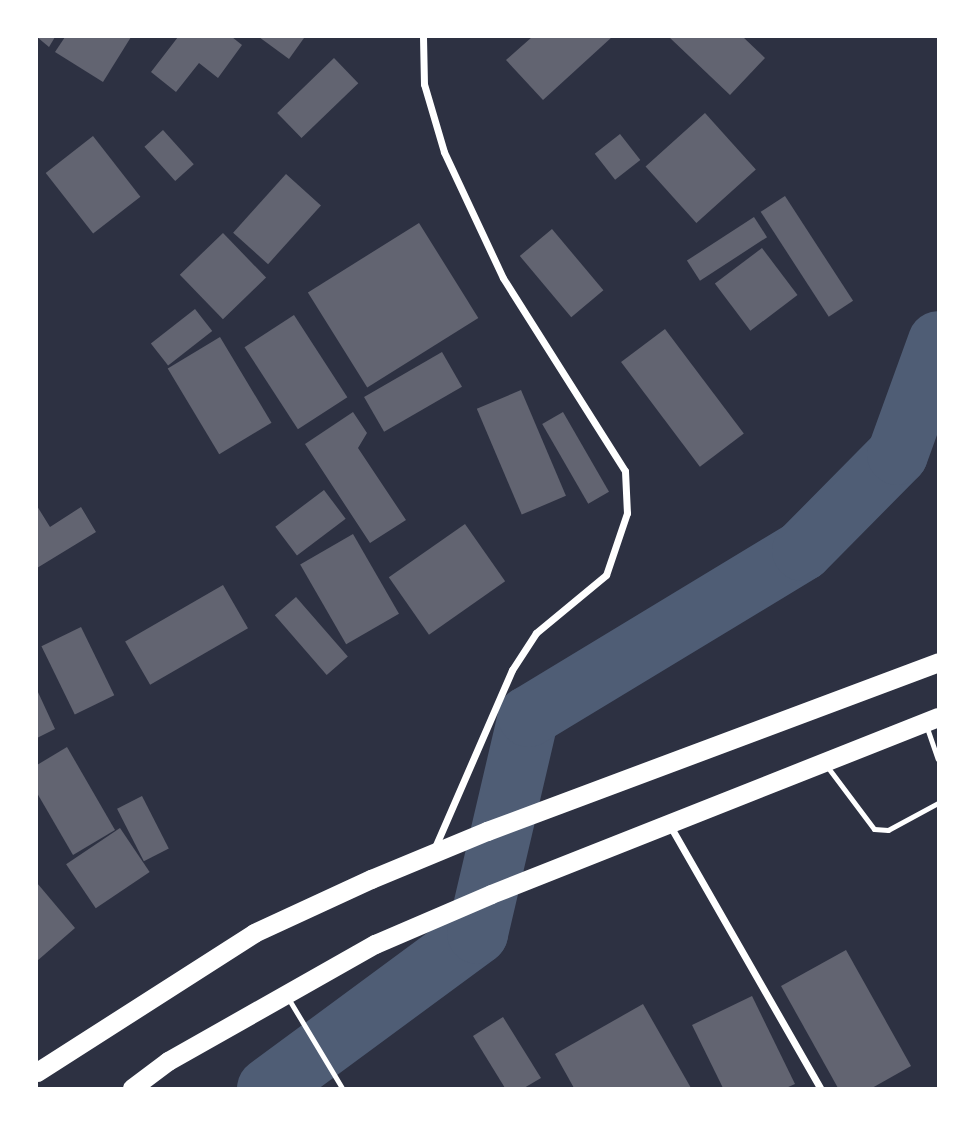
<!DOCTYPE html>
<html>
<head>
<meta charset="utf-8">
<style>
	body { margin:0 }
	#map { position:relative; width:975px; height:1125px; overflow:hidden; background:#2d3142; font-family:"DM Sans",sans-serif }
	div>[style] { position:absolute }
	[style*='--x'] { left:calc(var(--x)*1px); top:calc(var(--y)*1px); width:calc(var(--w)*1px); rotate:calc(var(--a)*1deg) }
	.river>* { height:61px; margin:-30.5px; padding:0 30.5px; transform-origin:30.5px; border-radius:30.5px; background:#4f5d75 }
	.building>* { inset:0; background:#626471; transform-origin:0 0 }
	.service>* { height:5px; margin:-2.5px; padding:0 2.5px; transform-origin:2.5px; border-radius:2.5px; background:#fff }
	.minor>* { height:7px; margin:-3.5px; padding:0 3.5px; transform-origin:3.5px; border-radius:3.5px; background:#fff }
	.trunk>* { height:19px; margin:-9.5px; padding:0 9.5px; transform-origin:9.5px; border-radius:9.5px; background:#fff }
	span { translate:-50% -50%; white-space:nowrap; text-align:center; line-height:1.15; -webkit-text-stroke:6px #fff; paint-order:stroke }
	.frame { position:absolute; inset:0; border:38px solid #fff; pointer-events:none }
</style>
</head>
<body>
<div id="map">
	<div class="river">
		<div style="--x:267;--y:1088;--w:261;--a:-36.4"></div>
		<div style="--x:477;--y:933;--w:223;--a:-76.8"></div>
		<div style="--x:528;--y:716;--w:320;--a:-31.2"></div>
		<div style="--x:802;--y:550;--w:135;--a:-45.3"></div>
		<div style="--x:897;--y:454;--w:120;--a:-70.1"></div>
	</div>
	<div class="building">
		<div style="clip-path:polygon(37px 37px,55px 37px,49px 47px)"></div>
		<div style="clip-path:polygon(65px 37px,131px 37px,103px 82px,55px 52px)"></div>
		<div style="clip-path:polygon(178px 37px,232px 37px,242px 45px,218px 78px,199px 63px,176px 92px,151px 72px)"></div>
		<div style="clip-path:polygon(259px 37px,302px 37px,304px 38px,289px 59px)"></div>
		<div style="clip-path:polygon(532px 37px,612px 37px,543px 100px,506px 60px)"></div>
		<div style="clip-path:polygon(669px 37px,743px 37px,765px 58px,730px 95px)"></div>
		<div style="left:334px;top:58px;width:35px;height:79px;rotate:46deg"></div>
		<div style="left:705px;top:113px;width:76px;height:80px;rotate:48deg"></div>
		<div style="left:163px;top:130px;width:46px;height:25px;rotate:48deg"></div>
		<div style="left:620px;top:134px;width:33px;height:32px;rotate:52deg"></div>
		<div style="left:93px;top:136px;width:77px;height:60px;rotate:52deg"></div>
		<div style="left:286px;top:174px;width:47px;height:79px;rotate:42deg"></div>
		<div style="left:785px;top:196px;width:125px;height:29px;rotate:57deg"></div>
		<div style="left:754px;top:217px;width:24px;height:80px;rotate:57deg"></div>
		<div style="left:419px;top:223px;width:112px;height:131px;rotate:58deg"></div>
		<div style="left:552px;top:229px;width:80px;height:42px;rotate:50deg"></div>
		<div style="left:223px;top:233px;width:62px;height:60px;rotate:46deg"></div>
		<div style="left:762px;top:248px;width:59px;height:59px;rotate:53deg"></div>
		<div style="left:195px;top:309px;width:28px;height:56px;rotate:52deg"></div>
		<div style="left:294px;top:315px;width:98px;height:59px;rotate:57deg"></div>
		<div style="left:665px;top:329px;width:131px;height:55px;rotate:53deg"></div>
		<div style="left:220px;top:337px;width:100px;height:61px;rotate:59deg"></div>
		<div style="left:442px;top:352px;width:40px;height:90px;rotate:60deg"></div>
		<div style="left:521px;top:390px;width:115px;height:48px;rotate:67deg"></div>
		<div style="clip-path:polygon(353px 412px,367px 433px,358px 448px,406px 520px,370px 543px,305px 444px)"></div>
		<div style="left:563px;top:412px;width:92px;height:24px;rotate:60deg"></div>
		<div style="left:324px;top:490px;width:36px;height:61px;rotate:53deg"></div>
		<div style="clip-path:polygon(37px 506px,50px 527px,81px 507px,96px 532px,37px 568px)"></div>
		<div style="left:465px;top:524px;width:70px;height:93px;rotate:55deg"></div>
		<div style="left:353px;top:534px;width:92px;height:61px;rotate:60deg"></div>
		<div style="left:223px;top:585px;width:50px;height:113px;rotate:60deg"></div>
		<div style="left:296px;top:597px;width:79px;height:28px;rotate:49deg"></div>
		<div style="left:81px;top:627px;width:76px;height:44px;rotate:64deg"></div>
		<div style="clip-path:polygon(37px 690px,55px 729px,37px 738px)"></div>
		<div style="clip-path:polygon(67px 747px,115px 830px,73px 855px,37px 793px,37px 765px)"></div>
		<div style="left:142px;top:796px;width:59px;height:28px;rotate:63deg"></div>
		<div style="left:120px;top:828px;width:53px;height:65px;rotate:56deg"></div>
		<div style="clip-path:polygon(37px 883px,75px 928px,37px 961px)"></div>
		<div style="clip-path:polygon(846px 950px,911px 1066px,872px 1088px,838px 1088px,781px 986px)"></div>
		<div style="clip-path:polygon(752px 996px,795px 1084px,786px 1088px,723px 1088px,692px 1025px)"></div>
		<div style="clip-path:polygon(643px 1004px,691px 1088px,574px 1088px,555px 1054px)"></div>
		<div style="clip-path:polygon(503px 1017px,541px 1078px,524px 1088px,505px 1088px,473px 1036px)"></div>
	</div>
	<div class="service">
		<div style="--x:926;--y:725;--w:36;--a:71"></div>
		<div style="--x:826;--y:765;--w:80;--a:53.1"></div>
		<div style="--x:874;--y:829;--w:14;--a:4"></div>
		<div style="--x:888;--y:830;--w:57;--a:-28.4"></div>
		<div style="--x:288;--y:998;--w:105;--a:59"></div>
	</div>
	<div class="minor">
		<div style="--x:423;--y:37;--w:47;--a:88.8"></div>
		<div style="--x:424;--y:84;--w:71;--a:73.6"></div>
		<div style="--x:444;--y:152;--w:139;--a:64.9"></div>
		<div style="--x:503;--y:278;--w:228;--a:57.7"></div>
		<div style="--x:625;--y:471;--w:42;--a:87.3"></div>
		<div style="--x:627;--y:513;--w:65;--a:108.7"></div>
		<div style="--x:606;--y:575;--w:91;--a:140.4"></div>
		<div style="--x:536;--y:633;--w:44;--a:123"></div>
		<div style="--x:512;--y:670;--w:195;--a:113.5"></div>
		<div style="--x:669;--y:824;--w:304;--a:60.2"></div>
	</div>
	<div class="trunk">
		<div style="--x:37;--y:1072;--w:258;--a:-32.6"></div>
		<div style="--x:254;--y:933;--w:129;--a:-24.8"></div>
		<div style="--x:371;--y:879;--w:126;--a:-22.5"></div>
		<div style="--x:487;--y:831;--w:482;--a:-20.5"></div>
		<div style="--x:132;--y:1088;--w:45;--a:-36.9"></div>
		<div style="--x:168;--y:1061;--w:238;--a:-29.5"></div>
		<div style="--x:375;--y:944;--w:126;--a:-23.3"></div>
		<div style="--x:491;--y:894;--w:481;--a:-21.6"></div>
	</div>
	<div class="frame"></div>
</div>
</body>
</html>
